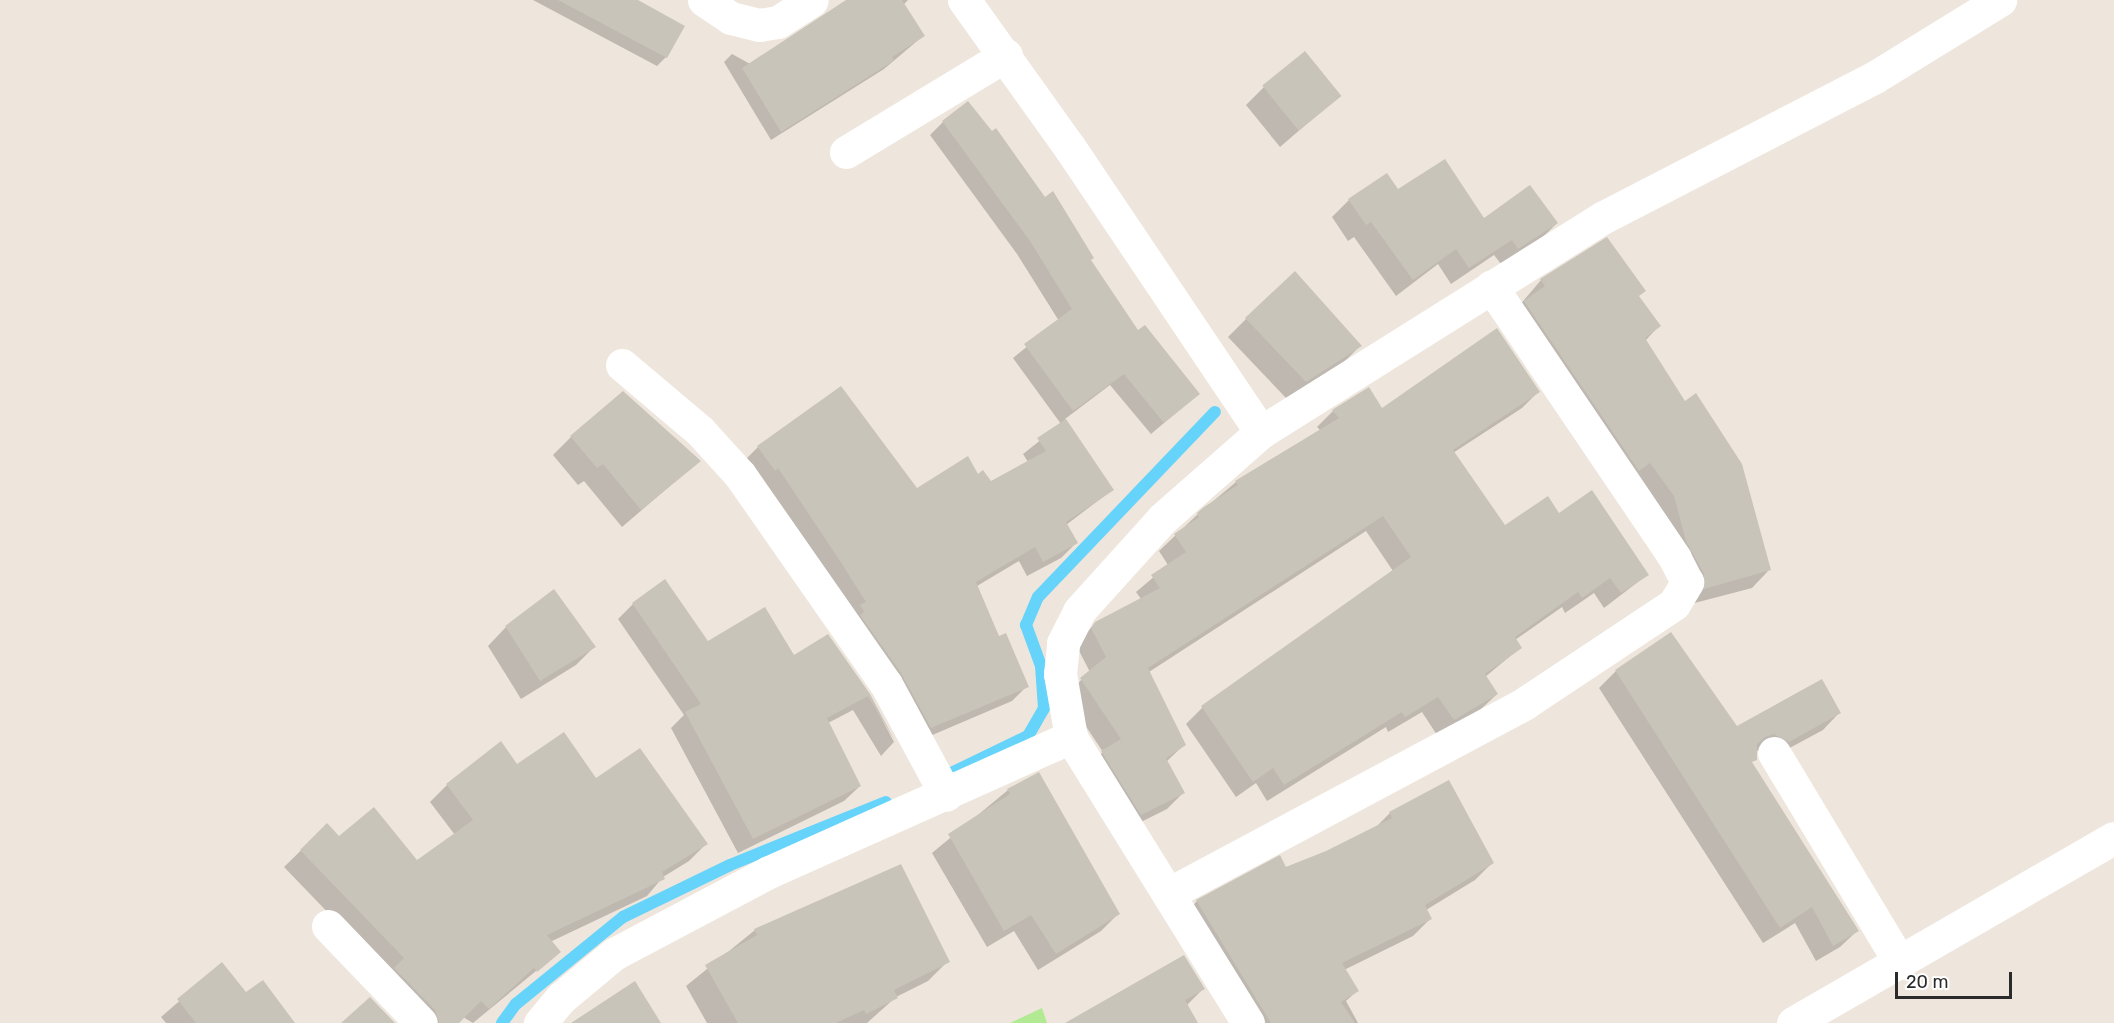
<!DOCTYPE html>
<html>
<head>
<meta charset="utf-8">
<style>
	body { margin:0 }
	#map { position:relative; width:2114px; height:1023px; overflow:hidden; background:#eee6dc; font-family:Rubik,sans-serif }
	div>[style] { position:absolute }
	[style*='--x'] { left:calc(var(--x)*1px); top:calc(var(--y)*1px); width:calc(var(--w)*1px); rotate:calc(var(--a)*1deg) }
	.green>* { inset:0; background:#b1ea93 }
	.shadow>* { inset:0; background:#0003 }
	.stream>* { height:12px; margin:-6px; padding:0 6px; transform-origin:6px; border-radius:6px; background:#65d3fa }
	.building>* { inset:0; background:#c9c4ba; transform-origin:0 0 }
	.minor>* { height:33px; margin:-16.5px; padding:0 16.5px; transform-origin:16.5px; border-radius:16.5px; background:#fff }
	.secondary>* { height:33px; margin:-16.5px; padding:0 16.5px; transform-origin:16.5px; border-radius:16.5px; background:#fff }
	span { translate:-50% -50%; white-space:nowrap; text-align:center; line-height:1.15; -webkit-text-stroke:5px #fff; paint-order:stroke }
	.scale { position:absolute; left:1895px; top:972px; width:117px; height:27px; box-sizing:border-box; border:3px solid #2b2b2b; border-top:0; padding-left:8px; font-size:18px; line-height:21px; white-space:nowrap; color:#2b2b2b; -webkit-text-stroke:4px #fff; paint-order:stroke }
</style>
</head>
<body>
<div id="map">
	<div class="green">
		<div style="clip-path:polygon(1042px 1008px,1047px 1023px,1010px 1023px)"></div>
	</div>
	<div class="shadow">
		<div style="clip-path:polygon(533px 0,633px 0,666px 57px,657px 66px)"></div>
		<div style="clip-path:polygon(848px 0,908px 0,903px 5px,923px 36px,884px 69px,771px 140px,724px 62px,732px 54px,752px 65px)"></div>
		<div style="clip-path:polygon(1264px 87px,1339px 96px,1280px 147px,1246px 105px)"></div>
		<div style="clip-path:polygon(943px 122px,1089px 260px,1137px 333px,1198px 394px,1151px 434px,1110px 385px,1065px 419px,1112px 490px,1066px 525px,1076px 543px,1061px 558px,1027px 576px,1019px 561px,977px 586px,999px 638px,1027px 686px,1012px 701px,916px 742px,743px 462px,758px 447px,917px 490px,978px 476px,990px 483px,1028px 462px,1023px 454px,1061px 424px,1013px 358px,1059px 321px,1017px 254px,930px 135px)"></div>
		<div style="clip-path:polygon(1398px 191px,1484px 220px,1557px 223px,1540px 240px,1501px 264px,1494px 255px,1451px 284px,1438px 264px,1396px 296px,1354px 237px,1348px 241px,1332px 217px,1349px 200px)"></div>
		<div style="clip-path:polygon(1607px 239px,1638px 297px,1659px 326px,1645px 341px,1685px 403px,1769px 570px,1752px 588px,1687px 605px,1507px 320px,1541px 280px)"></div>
		<div style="clip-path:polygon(1246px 319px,1360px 346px,1342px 364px,1287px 399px,1228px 337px)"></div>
		<div style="clip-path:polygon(1368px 389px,1381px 410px,1538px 392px,1522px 408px,1453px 453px,1505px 527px,1558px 515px,1647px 575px,1604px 608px,1594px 593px,1565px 613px,1562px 607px,1515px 640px,1520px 648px,1485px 677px,1497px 694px,1480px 710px,1437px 735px,1422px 712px,1388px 732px,1386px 727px,1267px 801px,1256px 783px,1236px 797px,1186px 724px,1202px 708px,1393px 571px,1366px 531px,1149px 672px,1185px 744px,1166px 762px,1183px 793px,1167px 809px,1125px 830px,1086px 768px,1103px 752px,1065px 695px,1090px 672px,1076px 645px,1079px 640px,1096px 623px,1141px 599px,1136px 592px,1168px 565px,1159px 551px,1198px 514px,1236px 482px,1321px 431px,1317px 427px,1333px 411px)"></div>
		<div style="clip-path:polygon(571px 437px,699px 461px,622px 527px,584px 481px,578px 485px,553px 455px)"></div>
		<div style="clip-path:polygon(633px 604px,708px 643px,793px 657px,869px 695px,894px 742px,881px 756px,853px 710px,828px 723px,860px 786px,844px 801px,738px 853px,671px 728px,684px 715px,618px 619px)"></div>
		<div style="clip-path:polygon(506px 627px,594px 647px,576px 665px,521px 699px,488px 646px)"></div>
		<div style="clip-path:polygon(1670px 634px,1736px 728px,1839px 713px,1823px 730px,1771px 758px,1756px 750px,1751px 764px,1857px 931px,1840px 947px,1816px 961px,1795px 923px,1763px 943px,1599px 688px,1616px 671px)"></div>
		<div style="clip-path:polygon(517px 767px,596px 780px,706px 844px,689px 861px,663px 877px,647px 896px,550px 942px,559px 952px,473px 1023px,463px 1017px,456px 1023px,414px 1023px,388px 975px,284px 867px,327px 825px,339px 838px,416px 862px,455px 835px,430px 802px,447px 785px)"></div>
		<div style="clip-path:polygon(1008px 790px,1118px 914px,1101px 931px,1038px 970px,1014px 931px,987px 947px,932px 853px)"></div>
		<div style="clip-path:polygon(1390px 813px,1493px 862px,1475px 880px,1426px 910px,1430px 919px,1413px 936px,1344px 970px,1357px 991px,1346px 1001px,1358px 1023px,1242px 1023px,1180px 919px,1197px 901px,1326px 852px,1374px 829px)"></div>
		<div style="clip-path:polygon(755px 930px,948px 961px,928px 981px,896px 997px,867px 1023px,707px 1023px,686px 986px)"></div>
		<div style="clip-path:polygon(222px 964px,246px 994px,292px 1023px,166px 1023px,161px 1017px)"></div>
		<div style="clip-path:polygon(1203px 989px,1186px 1006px,1196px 1023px,1077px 1023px)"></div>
	</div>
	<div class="stream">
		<div style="--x:943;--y:777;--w:94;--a:-25.8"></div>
		<div style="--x:1028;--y:736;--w:32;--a:-60"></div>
		<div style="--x:1044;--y:708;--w:42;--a:-94.1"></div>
		<div style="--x:1041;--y:666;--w:44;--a:-110.1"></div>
		<div style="--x:1026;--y:625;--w:30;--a:-67"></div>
		<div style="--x:1038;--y:597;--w:256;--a:-46.3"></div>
		<div style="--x:502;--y:1023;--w:24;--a:-54"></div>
		<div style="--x:516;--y:1004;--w:138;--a:-39.1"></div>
		<div style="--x:623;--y:917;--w:119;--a:-25.9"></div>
		<div style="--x:730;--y:865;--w:168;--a:-22"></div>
	</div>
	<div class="building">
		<div style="clip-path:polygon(558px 0,638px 0,685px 26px,667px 58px)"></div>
		<div style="clip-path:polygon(846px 0,902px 0,925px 36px,892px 57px,895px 60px,781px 132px,742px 68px)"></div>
		<div style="left:1305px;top:51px;width:58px;height:55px;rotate:51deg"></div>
		<div style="clip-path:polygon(968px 101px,992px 131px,996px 128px,1045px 197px,1053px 191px,1094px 258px,1091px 260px,1138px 330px,1145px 325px,1200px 394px,1164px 423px,1124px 374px,1073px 411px,1024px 344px,1072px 309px,1030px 241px,942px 121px)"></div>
		<div style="clip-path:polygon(1445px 159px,1484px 218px,1530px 185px,1558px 223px,1518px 249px,1512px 240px,1469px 268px,1456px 249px,1413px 280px,1371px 222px,1366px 225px,1348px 199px,1387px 173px,1398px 189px)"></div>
		<div style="clip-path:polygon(1607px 237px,1646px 291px,1639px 296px,1661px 326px,1645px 338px,1685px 401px,1696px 393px,1742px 464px,1771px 570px,1704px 589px,1704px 574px,1686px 541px,1674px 496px,1650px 463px,1639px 471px,1524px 301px,1545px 286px,1540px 279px)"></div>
		<div style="clip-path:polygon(1295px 271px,1362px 346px,1306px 382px,1245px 318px)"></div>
		<div style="clip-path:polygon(1497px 328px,1540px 392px,1453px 450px,1505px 525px,1548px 496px,1559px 513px,1592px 490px,1649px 575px,1621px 593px,1610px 578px,1582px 598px,1578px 592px,1515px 637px,1522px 648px,1485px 674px,1498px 694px,1454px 720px,1438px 697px,1405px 717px,1402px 712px,1284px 785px,1273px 768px,1253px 782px,1201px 706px,1411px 557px,1383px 516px,1148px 668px,1186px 745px,1166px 758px,1185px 793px,1141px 815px,1101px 751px,1121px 739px,1080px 678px,1106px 657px,1091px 628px,1095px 622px,1160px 588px,1151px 575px,1186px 552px,1174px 534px,1199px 517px,1197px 513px,1204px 507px,1238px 485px,1235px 481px,1339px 418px,1332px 410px,1369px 387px,1382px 408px)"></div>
		<div style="clip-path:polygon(841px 386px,917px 488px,968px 456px,978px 474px,983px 470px,991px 481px,1046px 451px,1037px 438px,1066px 419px,1114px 490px,1066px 522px,1078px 543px,1043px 562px,1035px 547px,976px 582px,999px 636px,1006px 633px,1029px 687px,931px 728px,901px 673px,860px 615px,864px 612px,860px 605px,866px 602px,842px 564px,778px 468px,775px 471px,757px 446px)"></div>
		<div style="clip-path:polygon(623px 391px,701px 461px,641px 510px,603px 464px,597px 468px,570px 436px)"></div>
		<div style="clip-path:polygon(665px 579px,708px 641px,765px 607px,794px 655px,828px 634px,870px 694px,896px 743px,868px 696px,827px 718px,861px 786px,753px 839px,685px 712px,701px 704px,632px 603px)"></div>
		<div style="clip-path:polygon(554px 589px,596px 647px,540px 681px,505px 626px)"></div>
		<div style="clip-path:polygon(1671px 632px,1737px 726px,1822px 679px,1841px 713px,1789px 742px,1774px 734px,1765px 737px,1757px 744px,1757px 760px,1752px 762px,1859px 931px,1833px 946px,1812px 907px,1780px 928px,1615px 670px)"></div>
		<div style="clip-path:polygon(564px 732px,596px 778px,640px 748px,708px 844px,662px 872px,665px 879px,547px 935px,561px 952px,537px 972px,534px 968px,489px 1009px,481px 1001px,459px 1023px,439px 1023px,435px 1010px,394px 968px,404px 958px,300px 850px,327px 823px,339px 836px,374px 807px,417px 860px,473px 820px,446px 784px,501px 741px,517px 764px)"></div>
		<div style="clip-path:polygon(1039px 772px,1120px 914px,1056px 954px,1031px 915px,1004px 931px,948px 834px,1010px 794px,1007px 789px)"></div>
		<div style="clip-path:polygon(1449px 780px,1494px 863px,1425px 905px,1432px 919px,1342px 963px,1359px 991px,1341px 1002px,1355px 1023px,1271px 1023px,1196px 900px,1280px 855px,1286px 867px,1326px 851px,1392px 818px,1389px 812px)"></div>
		<div style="clip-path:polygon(901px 864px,950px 962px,894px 990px,898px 998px,866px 1014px,864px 1010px,836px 1023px,738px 1023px,705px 965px,757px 935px,754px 929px)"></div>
		<div style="clip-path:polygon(1184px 955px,1205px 989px,1185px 1000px,1198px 1023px,1065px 1023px)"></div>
		<div style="clip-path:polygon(222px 962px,246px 992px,263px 980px,295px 1023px,196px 1023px,177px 999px)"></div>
		<div style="clip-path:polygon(635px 981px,661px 1023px,571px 1023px)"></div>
		<div style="clip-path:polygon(370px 997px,395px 1023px,341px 1023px)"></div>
	</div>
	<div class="minor">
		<div style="--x:704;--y:0;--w:32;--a:34"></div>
		<div style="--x:731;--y:18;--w:29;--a:14"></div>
		<div style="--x:759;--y:25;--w:19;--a:-9"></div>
		<div style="--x:778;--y:22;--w:40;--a:-32.9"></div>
		<div style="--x:964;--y:0;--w:182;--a:54.4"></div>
		<div style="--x:1070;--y:148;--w:342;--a:56.1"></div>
		<div style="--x:846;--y:152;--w:187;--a:-31.2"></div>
		<div style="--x:622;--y:365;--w:102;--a:40.2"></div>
		<div style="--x:700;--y:431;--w:59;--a:47.7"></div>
		<div style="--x:740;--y:475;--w:255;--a:55.1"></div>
		<div style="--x:886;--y:684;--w:126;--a:61.6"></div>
		<div style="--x:1774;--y:753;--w:245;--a:59"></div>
		<div style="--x:1168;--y:894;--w:405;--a:-28.1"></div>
		<div style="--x:1525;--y:703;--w:179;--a:-33.6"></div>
		<div style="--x:1674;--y:604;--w:26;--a:-59"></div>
		<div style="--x:1687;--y:582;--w:27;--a:-117"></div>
		<div style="--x:1675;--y:558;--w:328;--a:-124.1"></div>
		<div style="--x:328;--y:926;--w:134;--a:46.2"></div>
		<div style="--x:540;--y:1023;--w:33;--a:-50"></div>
		<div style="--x:561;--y:998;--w:69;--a:-39.7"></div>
		<div style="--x:614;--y:954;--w:175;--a:-27.9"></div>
		<div style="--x:769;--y:872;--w:331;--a:-24.1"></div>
		<div style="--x:1248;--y:1023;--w:336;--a:-121.8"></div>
		<div style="--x:1071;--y:737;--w:64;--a:-99.9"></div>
		<div style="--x:1060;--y:674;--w:31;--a:-84"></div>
		<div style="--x:1063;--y:643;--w:36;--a:-63"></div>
		<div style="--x:1079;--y:611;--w:124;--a:-47.9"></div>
		<div style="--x:1162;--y:519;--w:132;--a:-41.3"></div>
		<div style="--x:1261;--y:432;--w:403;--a:-32.1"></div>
		<div style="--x:1602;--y:218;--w:307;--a:-27.3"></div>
		<div style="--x:1875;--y:77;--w:147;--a:-31.6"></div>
	</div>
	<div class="secondary">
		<div style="--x:1793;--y:1023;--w:370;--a:-30"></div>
	</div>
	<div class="scale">20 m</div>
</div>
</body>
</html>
